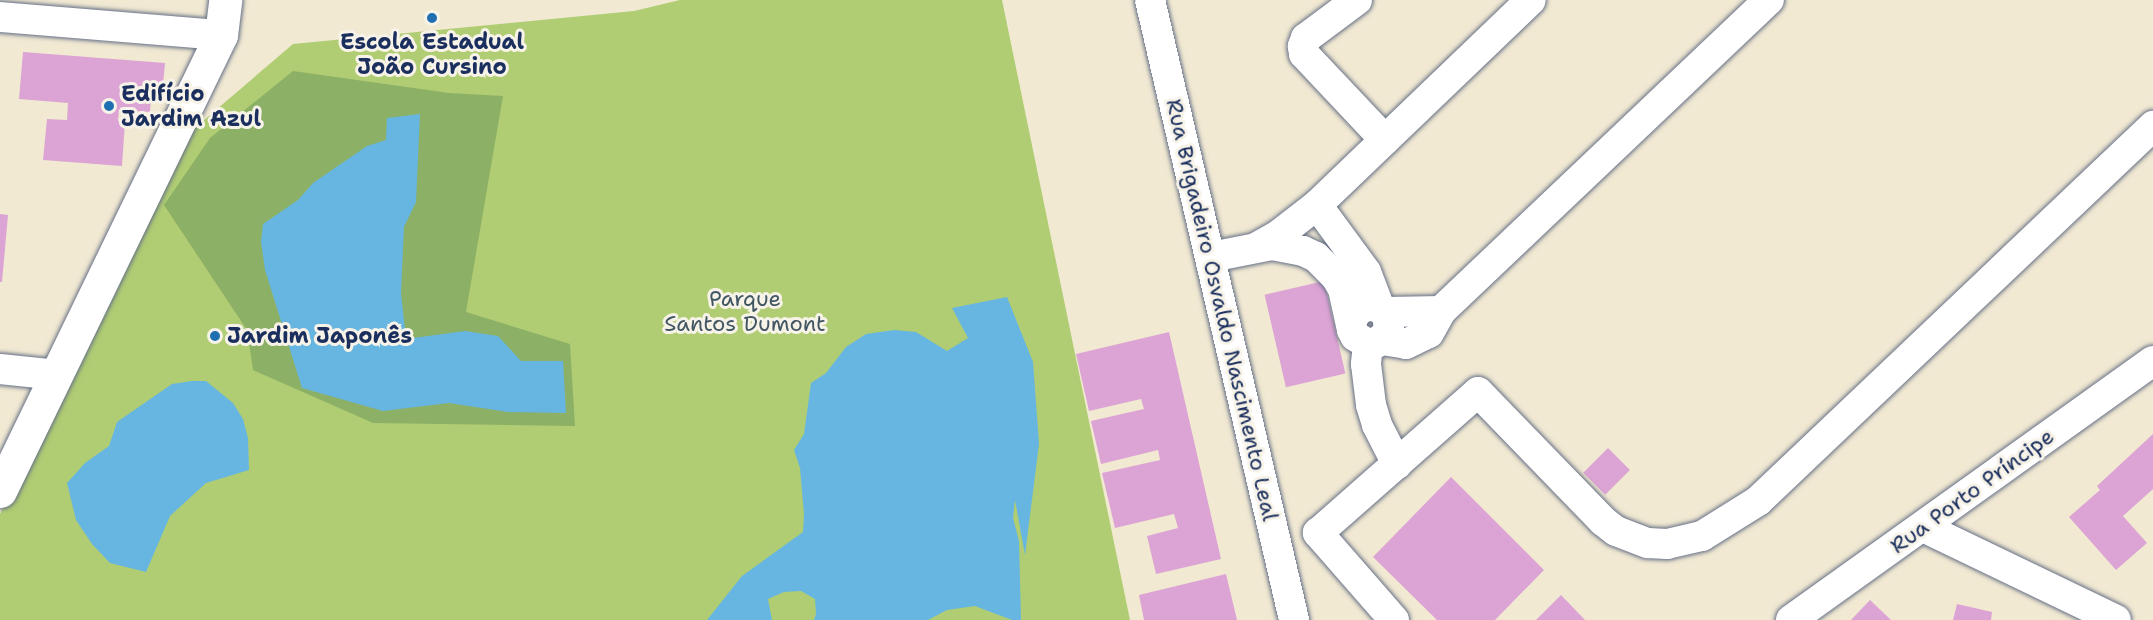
<!DOCTYPE html>
<html>
<head>
<meta charset="utf-8">
<style>
	body { margin:0 }
	#map { position:relative; width:2153px; height:620px; overflow:hidden; background:#f1e9d2; font-family:"Shantell Sans",sans-serif }
	div>[style] { position:absolute }
	[style*='--x'] { left:calc(var(--x)*1px); top:calc(var(--y)*1px); width:calc(var(--w)*1px); rotate:calc(var(--a)*1deg) }
	.green>* { inset:0; background:#b0cd73 }
	.forest>* { inset:0; background:#8cb065 }
	.water>* { inset:0; background:#67b6e1 }
	.building>* { inset:0; background:#dca4d4; transform-origin:0 0 }
	.roads { filter:drop-shadow(0 0 2px #667087) drop-shadow(0 0 2px #667087) }
	.minor>* { height:30px; margin:-15px; padding:0 15px; transform-origin:15px; border-radius:15px; background:#fff }
	.major>* { height:33px; margin:-16.5px; padding:0 16.5px; transform-origin:16.5px; border-radius:16.5px; background:#fff }
	.dots>* { width:16px; height:16px; translate:-50% -50%; box-sizing:border-box; border:3px solid #f7f3e8; border-radius:50% }
	span { translate:-50% -50%; white-space:nowrap; text-align:center; line-height:1.15; -webkit-text-stroke:6px #f7f3e8; paint-order:stroke }
	.poi-label { font-size:22px; color:#1b2f5e; font-weight:700 }
	.left { translate:0 -50%; text-align:left }
	.park-label { font-size:22px; color:#405663 }
	.street-label { font-size:22px; color:#1b2f5e }
</style>
</head>
<body>
<div id="map">
	<div class="green">
		<div style="clip-path:polygon(680px 0,1002px 0,1130px 620px,0 620px,0 514px,169px 150px,293px 44px,634px 11px)"></div>
	</div>
	<div class="forest">
		<div style="clip-path:polygon(293px 71px,449px 93px,503px 96px,466px 312px,570px 344px,575px 426px,373px 423px,253px 370px,247px 330px,164px 205px,210px 138px)"></div>
	</div>
	<div class="water">
		<div style="clip-path:polygon(420px 114px,416px 202px,404px 227px,401px 293px,406px 339px,465px 331px,498px 336px,521px 361px,563px 361px,566px 413px,508px 412px,449px 403px,383px 411px,302px 388px,265px 270px,261px 242px,263px 224px,298px 200px,313px 183px,367px 146px,386px 140px,387px 118px)"></div>
		<div style="clip-path:polygon(1007px 297px,1033px 362px,1039px 444px,1025px 555px,1015px 500px,1013px 518px,1019px 541px,1021px 620px,1012px 620px,975px 606px,947px 610px,928px 620px,814px 620px,816px 614px,815px 599px,801px 591px,784px 592px,768px 599px,772px 620px,707px 620px,742px 576px,803px 532px,804px 514px,800px 468px,794px 450px,804px 434px,811px 383px,826px 373px,846px 347px,866px 334px,894px 330px,916px 332px,947px 351px,968px 338px,952px 308px)"></div>
		<div style="clip-path:polygon(192px 381px,206px 381px,233px 403px,243px 419px,248px 438px,249px 470px,206px 483px,170px 516px,146px 572px,110px 563px,92px 544px,76px 520px,67px 483px,85px 463px,109px 446px,117px 422px,172px 384px)"></div>
	</div>
	<div class="building">
		<div style="clip-path:polygon(23px 52px,165px 63px,163px 85px,152px 84px,150px 112px,119px 110px,118px 121px,125px 122px,122px 166px,43px 160px,47px 119px,67px 120px,68px 103px,19px 99px)"></div>
		<div style="clip-path:polygon(0 214px,8px 215px,2px 282px,0 282px)"></div>
		<div style="left:1324px;top:281px;width:95px;height:61px;rotate:77deg"></div>
		<div style="clip-path:polygon(1169px 332px,1221px 559px,1156px 574px,1147px 536px,1178px 528px,1174px 514px,1115px 528px,1102px 473px,1160px 460px,1158px 450px,1101px 464px,1091px 421px,1144px 409px,1141px 399px,1089px 411px,1076px 354px)"></div>
		<div style="clip-path:polygon(2153px 434px,2153px 489px,2123px 516px,2147px 543px,2116px 570px,2069px 517px,2100px 490px,2097px 486px)"></div>
		<div style="left:1608px;top:448px;width:31px;height:35px;rotate:45deg"></div>
		<div style="clip-path:polygon(1451px 477px,1544px 570px,1495px 620px,1437px 620px,1373px 557px)"></div>
		<div style="clip-path:polygon(1226px 574px,1237px 620px,1144px 620px,1139px 595px)"></div>
		<div style="clip-path:polygon(1561px 595px,1585px 620px,1536px 620px)"></div>
		<div style="clip-path:polygon(1870px 600px,1891px 620px,1851px 620px)"></div>
		<div style="clip-path:polygon(1957px 604px,1992px 612px,1991px 620px,1953px 620px)"></div>
	</div>
	<div class="roads">
		<div class="minor">
			<div style="--x:1150;--y:0;--w:637;--a:76.92"></div>
			<div style="--x:1357;--y:0;--w:64;--a:143.3"></div>
			<div style="--x:1306;--y:38;--w:9;--a:111"></div>
			<div style="--x:1303;--y:46;--w:8;--a:83"></div>
			<div style="--x:1304;--y:54;--w:118;--a:46.7"></div>
			<div style="--x:0;--y:17;--w:222;--a:4.7"></div>
			<div style="--x:1317;--y:205;--w:83;--a:53.8"></div>
			<div style="--x:1366;--y:272;--w:39;--a:69"></div>
			<div style="--x:1257;--y:247;--w:23;--a:-29"></div>
			<div style="--x:1277;--y:236;--w:51;--a:-37.8"></div>
			<div style="--x:1317;--y:205;--w:296;--a:-43.8"></div>
			<div style="--x:1211;--y:257;--w:62;--a:-11.1"></div>
			<div style="--x:1272;--y:245;--w:32;--a:11"></div>
			<div style="--x:1303;--y:251;--w:14;--a:25"></div>
			<div style="--x:1316;--y:257;--w:28;--a:45"></div>
			<div style="--x:1336;--y:277;--w:14;--a:60"></div>
			<div style="--x:1343;--y:289;--w:42;--a:77.6"></div>
			<div style="--x:1352;--y:330;--w:7;--a:63"></div>
			<div style="--x:1355;--y:336;--w:15;--a:32"></div>
			<div style="--x:1368;--y:344;--w:8;--a:-7"></div>
			<div style="--x:1376;--y:343;--w:14;--a:-39"></div>
			<div style="--x:1387;--y:334;--w:7;--a:-74"></div>
			<div style="--x:1389;--y:327;--w:15;--a:-101"></div>
			<div style="--x:1386;--y:312;--w:15;--a:-152"></div>
			<div style="--x:1373;--y:305;--w:16;--a:165"></div>
			<div style="--x:1358;--y:309;--w:15;--a:118"></div>
			<div style="--x:1386;--y:312;--w:55;--a:-1"></div>
			<div style="--x:1382;--y:340;--w:24;--a:9"></div>
			<div style="--x:1406;--y:344;--w:25;--a:-26"></div>
			<div style="--x:1429;--y:333;--w:25;--a:-61"></div>
			<div style="--x:1441;--y:311;--w:452;--a:-43.5"></div>
			<div style="--x:1368;--y:344;--w:20;--a:96"></div>
			<div style="--x:1366;--y:364;--w:41;--a:83"></div>
			<div style="--x:1371;--y:405;--w:21;--a:73"></div>
			<div style="--x:1377;--y:425;--w:44;--a:62.9"></div>
			<div style="--x:0;--y:369;--w:58;--a:5.9"></div>
			<div style="--x:1923;--y:527;--w:214;--a:25.7"></div>
			<div style="--x:1394;--y:620;--w:116;--a:-131.1"></div>
			<div style="--x:1318;--y:533;--w:213;--a:-41.4"></div>
			<div style="--x:1478;--y:392;--w:180;--a:45.9"></div>
			<div style="--x:1603;--y:521;--w:16;--a:38"></div>
			<div style="--x:1616;--y:531;--w:34;--a:21"></div>
			<div style="--x:1648;--y:543;--w:19;--a:3"></div>
			<div style="--x:1667;--y:544;--w:36;--a:-13"></div>
			<div style="--x:1702;--y:536;--w:66;--a:-32"></div>
			<div style="--x:1758;--y:501;--w:545;--a:-43.51"></div>
			<div style="--x:1791;--y:620;--w:445;--a:-35.6"></div>
		</div>
		<div class="major">
			<div style="--x:0;--y:491;--w:507;--a:-64.14"></div>
			<div style="--x:221;--y:35;--w:35;--a:-83"></div>
		</div>
	</div>
	<div class="dots">
		<div style="left:432px;top:18px;background:#1f6fb2"></div>
		<div style="left:109px;top:106px;background:#1f6fb2"></div>
		<div style="left:215px;top:336px;background:#1f6fb2"></div>
	</div>
	<div class="poi-label">
		<span style="left:432px;top:54px">Escola Estadual<br>João Cursino</span>
		<span class="left" style="left:121px;top:106px">Edifício<br>Jardim Azul</span>
		<span class="left" style="left:227px;top:336px">Jardim Japonês</span>
	</div>
	<div class="park-label">
		<span style="left:745px;top:311px">Parque<br>Santos Dumont</span>
	</div>
	<div class="street-label">
		<span style="left:1222px;top:310px;rotate:77deg">Rua Brigadeiro Osvaldo Nascimento Leal</span>
		<span style="left:1972px;top:491px;rotate:-36deg">Rua Porto Príncipe</span>
	</div>
</div>
</body>
</html>
